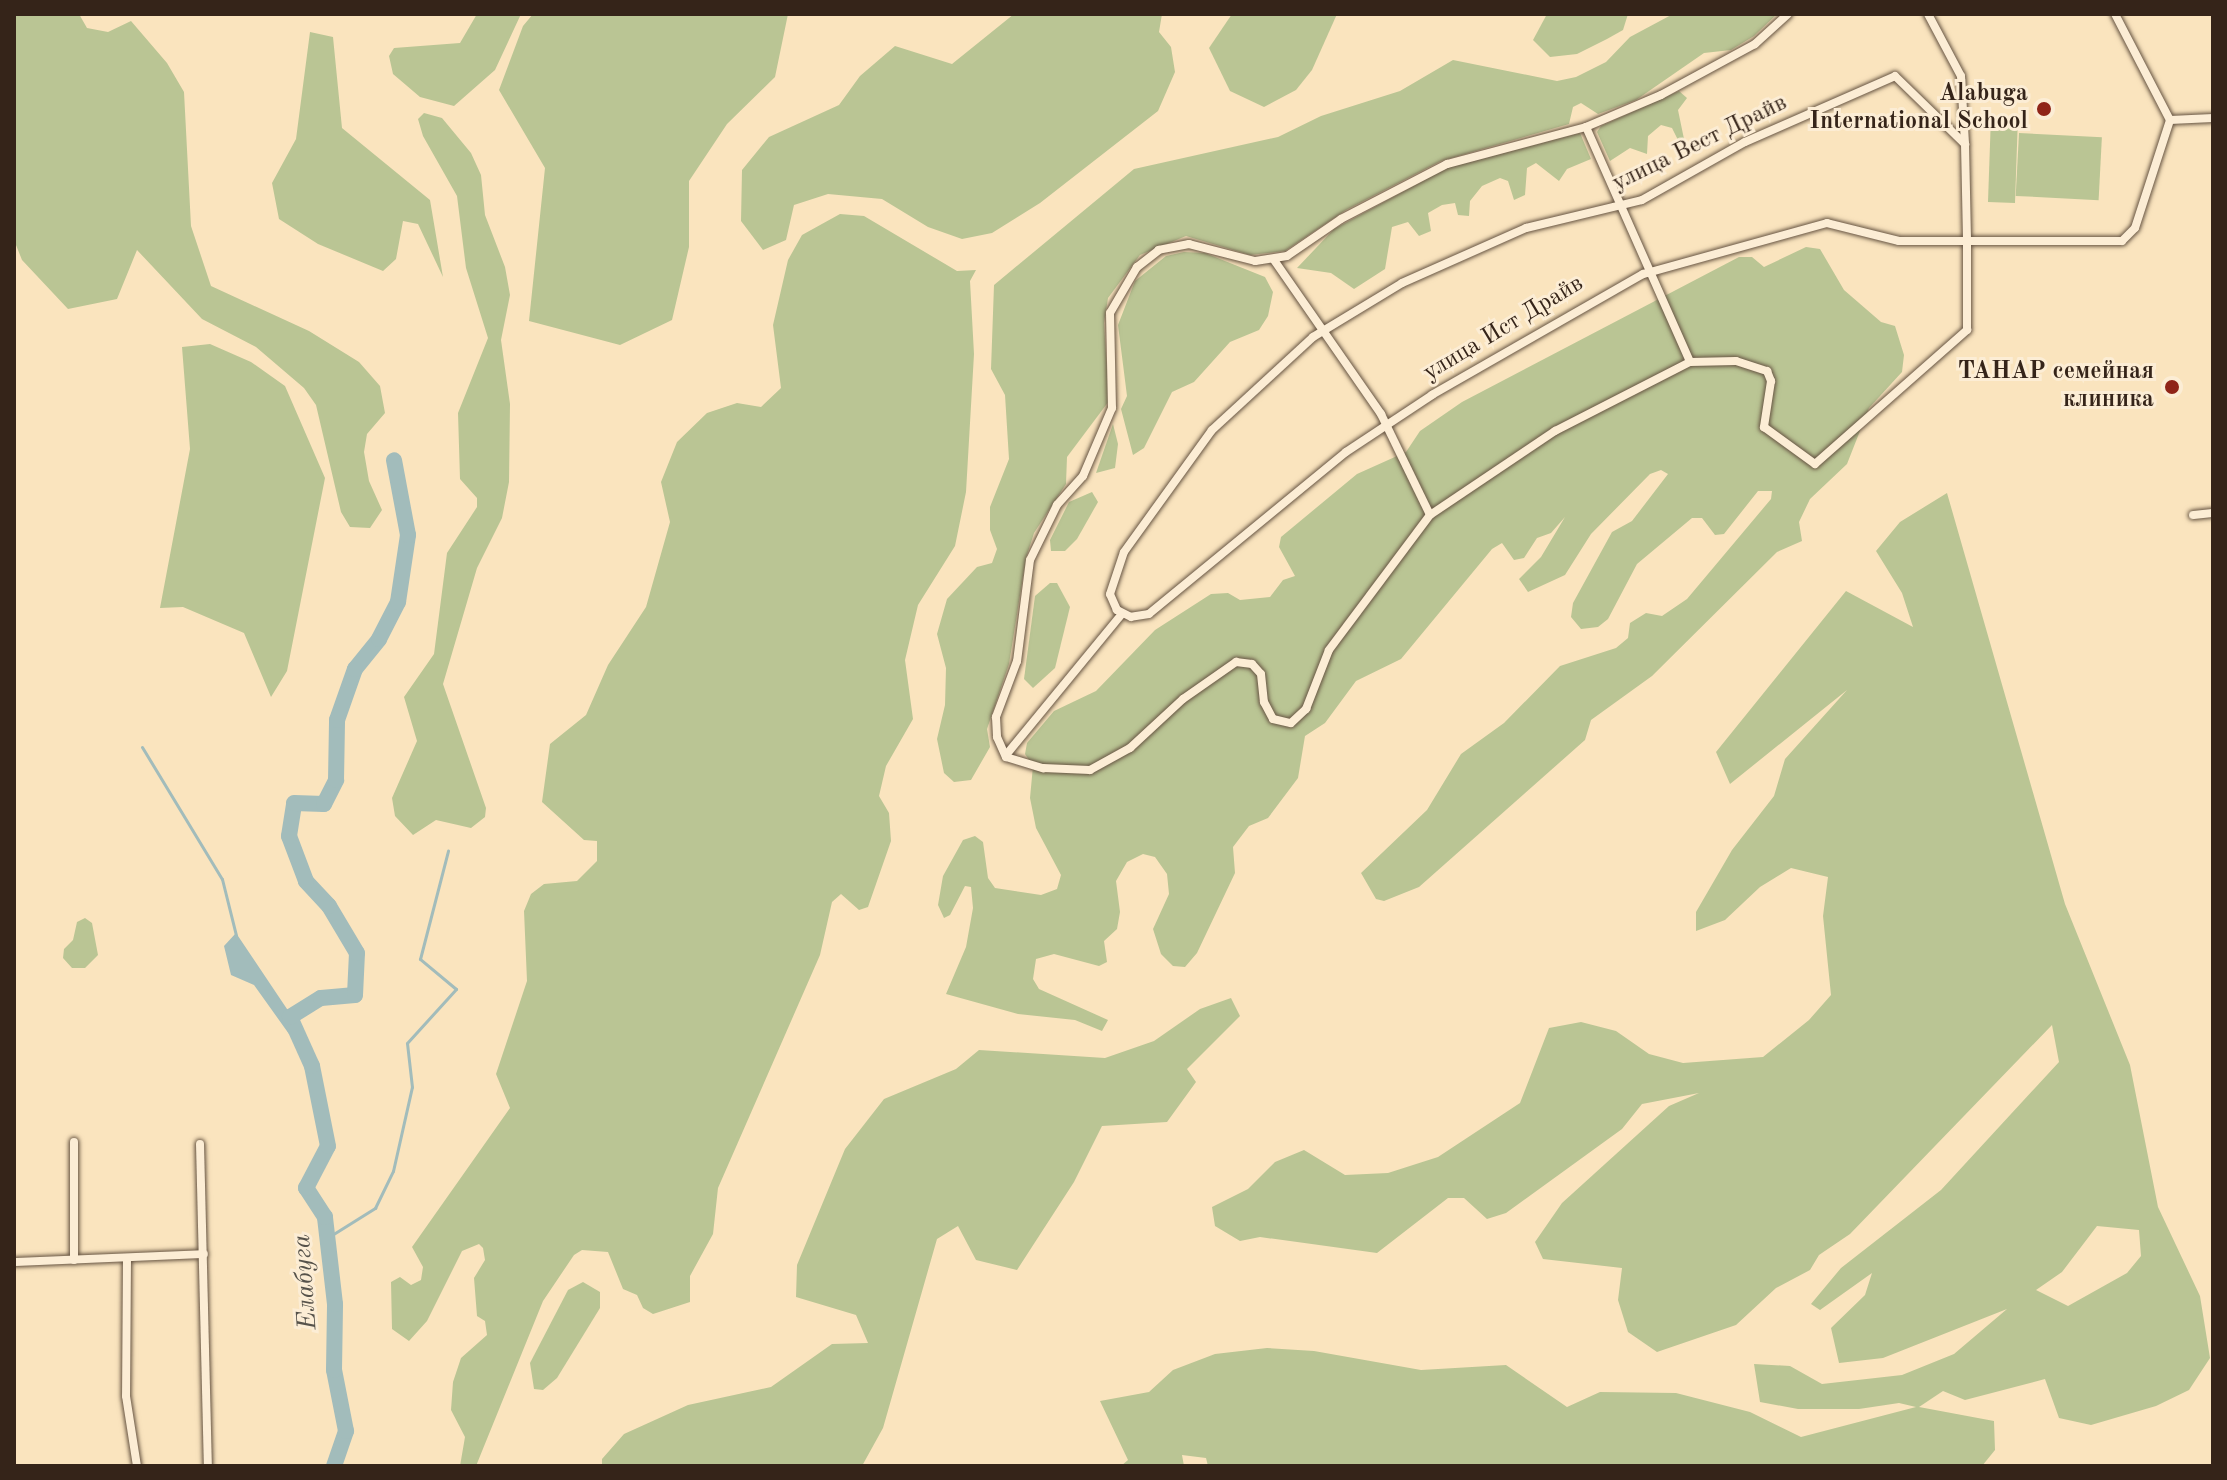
<!DOCTYPE html>
<html>
<head>
<meta charset="utf-8">
<style>
	body { margin:0 }
	#map { position:relative; width:2227px; height:1480px; overflow:hidden; background:#fae4be; font-family:"Old Standard TT",serif }
	div>[style] { position:absolute }
	[style*='--x'] { left:calc(var(--x)*1px); top:calc(var(--y)*1px); width:calc(var(--w)*1px); rotate:calc(var(--a)*1deg) }
	.green>* { inset:0; background:#bac594; transform-origin:0 0 }
	.water>* { inset:0; background:#a2bcbb }
	.stream>* { height:3px; margin:-1.5px; padding:0 1.5px; transform-origin:1.5px; border-radius:1.5px; background:#a2bcbb }
	.river>* { height:16px; margin:-8px; padding:0 8px; transform-origin:8px; border-radius:8px; background:#a2bcbb }
	.roads { filter:drop-shadow(0 0 2px #665442) drop-shadow(0 0 2px #665442) }
	.minor>* { height:8px; margin:-4px; padding:0 4px; transform-origin:4px; border-radius:4px; background:#fcedd5 }
	.dots>* { width:22px; height:22px; translate:-50% -50%; box-sizing:border-box; border:4px solid #fcedd5; border-radius:50% }
	span { translate:-50% -50%; white-space:nowrap; text-align:center; line-height:1.15; -webkit-text-stroke:6px #fcedd5; paint-order:stroke }
	.poi-label { font-size:24px; color:#352419; font-weight:700 }
	.right { translate:-100% -50%; text-align:right }
	.street-label { font-size:24px; color:#352419 }
	.water-label { font-size:26px; color:#56524a; font-style:italic }
	.frame { position:absolute; inset:0; border:16px solid #352419; pointer-events:none }
</style>
</head>
<body>
<div id="map">
	<div class="green">
		<div style="clip-path:polygon(14px 14px,79px 14px,87px 28px,108px 32px,131px 21px,167px 63px,184px 92px,191px 226px,211px 286px,309px 331px,359px 362px,380px 386px,385px 413px,367px 434px,364px 452px,369px 481px,382px 510px,370px 528px,350px 527px,341px 512px,316px 405px,304px 388px,256px 347px,202px 319px,137px 250px,117px 299px,68px 309px,22px 260px,14px 240px)"></div>
		<div style="clip-path:polygon(477px 14px,521px 14px,495px 70px,454px 106px,420px 97px,393px 74px,389px 56px,394px 48px,460px 43px)"></div>
		<div style="clip-path:polygon(533px 14px,788px 14px,775px 77px,727px 124px,689px 181px,689px 247px,672px 320px,620px 345px,529px 321px,545px 168px,499px 90px,523px 26px)"></div>
		<div style="clip-path:polygon(1014px 14px,1162px 14px,1159px 32px,1171px 47px,1175px 72px,1158px 111px,1040px 203px,992px 233px,962px 239px,928px 227px,882px 199px,828px 194px,794px 205px,786px 240px,763px 250px,741px 221px,742px 170px,769px 137px,839px 105px,860px 76px,895px 46px,952px 64px)"></div>
		<div style="clip-path:polygon(1232px 14px,1337px 14px,1312px 70px,1296px 90px,1264px 107px,1230px 91px,1209px 48px)"></div>
		<div style="clip-path:polygon(1547px 14px,1628px 14px,1623px 30px,1607px 39px,1577px 54px,1550px 57px,1533px 40px)"></div>
		<div style="clip-path:polygon(1673px 14px,1777px 14px,1754px 36px,1731px 50px,1704px 53px,1636px 100px,1598px 114px,1581px 103px,1573px 107px,1569px 124px,1441px 161px,1346px 210px,1285px 251px,1250px 255px,1186px 236px,1140px 255px,1108px 298px,1104px 323px,1109px 401px,1067px 457px,1066px 484px,1034px 533px,1026px 558px,1009px 664px,987px 729px,990px 747px,971px 780px,954px 782px,944px 773px,937px 739px,945px 705px,946px 668px,937px 634px,947px 599px,977px 567px,992px 563px,997px 549px,990px 530px,990px 507px,1009px 459px,1005px 395px,991px 369px,994px 285px,1134px 169px,1278px 137px,1321px 116px,1400px 91px,1453px 60px,1557px 81px,1576px 77px,1606px 62px,1630px 37px)"></div>
		<div style="clip-path:polygon(310px 32px,333px 37px,342px 128px,430px 200px,443px 277px,418px 224px,403px 221px,396px 259px,383px 271px,318px 244px,279px 219px,272px 183px,296px 139px)"></div>
		<div style="clip-path:polygon(1679px 91px,1687px 98px,1678px 110px,1684px 139px,1678px 140px,1672px 128px,1661px 125px,1648px 136px,1647px 154px,1630px 148px,1610px 161px,1597px 132px,1601px 126px)"></div>
		<div style="clip-path:polygon(424px 113px,442px 118px,471px 153px,481px 175px,485px 215px,505px 267px,510px 295px,501px 340px,510px 404px,509px 482px,502px 518px,477px 568px,443px 684px,486px 808px,485px 817px,471px 828px,436px 820px,413px 835px,395px 816px,392px 798px,417px 741px,404px 697px,434px 654px,447px 553px,477px 507px,477px 498px,460px 479px,458px 413px,488px 338px,466px 268px,457px 196px,423px 136px,418px 119px)"></div>
		<div style="left:1991px;top:116px;width:27px;height:86px;rotate:2deg"></div>
		<div style="clip-path:polygon(1580px 133px,1591px 159px,1567px 169px,1559px 181px,1536px 163px,1527px 168px,1525px 195px,1514px 200px,1508px 181px,1500px 178px,1482px 186px,1470px 201px,1469px 216px,1458px 215px,1455px 203px,1442px 205px,1428px 213px,1431px 231px,1419px 236px,1408px 222px,1392px 227px,1385px 269px,1354px 289px,1331px 273px,1297px 268px,1334px 229px,1447px 168px)"></div>
		<div style="left:2019px;top:133px;width:83px;height:63px;rotate:3deg"></div>
		<div style="clip-path:polygon(840px 214px,864px 216px,957px 271px,976px 270px,970px 281px,974px 354px,966px 492px,955px 546px,918px 605px,905px 660px,913px 719px,886px 766px,879px 796px,889px 813px,891px 841px,868px 907px,859px 910px,841px 894px,832px 902px,820px 955px,718px 1188px,713px 1234px,690px 1276px,690px 1302px,653px 1314px,643px 1308px,637px 1295px,623px 1289px,608px 1252px,582px 1250px,574px 1255px,543px 1301px,476px 1466px,460px 1466px,465px 1437px,451px 1410px,453px 1382px,461px 1358px,487px 1335px,485px 1321px,477px 1316px,474px 1278px,485px 1260px,483px 1248px,479px 1244px,462px 1251px,427px 1321px,409px 1341px,392px 1329px,391px 1282px,400px 1277px,411px 1285px,421px 1280px,423px 1267px,412px 1247px,510px 1108px,496px 1074px,527px 981px,524px 911px,531px 894px,544px 884px,577px 881px,597px 861px,597px 841px,584px 840px,542px 802px,550px 744px,586px 715px,608px 665px,646px 607px,670px 522px,661px 482px,677px 442px,707px 413px,737px 403px,761px 407px,781px 388px,773px 325px,788px 260px,802px 235px)"></div>
		<div style="clip-path:polygon(1806px 247px,1820px 249px,1844px 290px,1881px 322px,1895px 326px,1904px 355px,1902px 372px,1869px 408px,1847px 464px,1810px 499px,1799px 522px,1802px 541px,1777px 552px,1652px 676px,1591px 720px,1585px 740px,1419px 887px,1384px 901px,1376px 899px,1361px 873px,1427px 810px,1461px 754px,1504px 723px,1560px 666px,1616px 648px,1628px 638px,1630px 623px,1646px 613px,1662px 616px,1687px 599px,1771px 499px,1772px 491px,1758px 491px,1724px 534px,1715px 535px,1702px 518px,1692px 518px,1637px 564px,1608px 619px,1598px 627px,1581px 629px,1571px 617px,1573px 603px,1612px 532px,1632px 521px,1668px 474px,1661px 470px,1650px 474px,1591px 534px,1565px 575px,1528px 592px,1519px 579px,1541px 557px,1565px 517px,1551px 533px,1537px 538px,1524px 558px,1514px 560px,1502px 543px,1492px 549px,1401px 659px,1356px 681px,1325px 723px,1305px 736px,1298px 778px,1268px 818px,1249px 826px,1233px 847px,1235px 873px,1197px 953px,1185px 967px,1173px 966px,1161px 954px,1153px 929px,1169px 894px,1167px 874px,1155px 857px,1143px 854px,1127px 862px,1116px 881px,1120px 912px,1117px 929px,1104px 941px,1107px 962px,1099px 966px,1054px 954px,1036px 959px,1033px 979px,1039px 989px,1108px 1020px,1102px 1031px,1075px 1020px,1018px 1014px,946px 994px,966px 947px,973px 908px,971px 887px,965px 886px,950px 915px,944px 918px,938px 905px,943px 876px,963px 840px,975px 836px,983px 842px,988px 878px,995px 888px,1041px 895px,1057px 889px,1061px 875px,1036px 828px,1030px 798px,1033px 766px,1025px 754px,1027px 743px,1054px 711px,1096px 691px,1155px 630px,1211px 594px,1228px 593px,1240px 600px,1270px 597px,1283px 580px,1295px 576px,1279px 547px,1281px 537px,1357px 474px,1406px 452px,1420px 431px,1462px 402px,1739px 257px,1752px 257px,1764px 267px)"></div>
		<div style="clip-path:polygon(1184px 252px,1205px 253px,1265px 277px,1273px 292px,1268px 316px,1259px 330px,1230px 342px,1194px 382px,1172px 392px,1144px 448px,1133px 455px,1121px 409px,1127px 396px,1118px 325px,1135px 281px,1166px 256px)"></div>
		<div style="clip-path:polygon(210px 344px,251px 362px,285px 386px,325px 478px,287px 671px,271px 697px,244px 633px,183px 607px,160px 608px,190px 449px,182px 347px)"></div>
		<div style="clip-path:polygon(1113px 424px,1118px 444px,1115px 468px,1096px 473px)"></div>
		<div style="clip-path:polygon(1092px 492px,1098px 502px,1077px 539px,1065px 551px,1051px 551px,1050px 540px,1069px 502px)"></div>
		<div style="clip-path:polygon(evenodd,1947px 493px,2065px 904px,2130px 1065px,2158px 1207px,2200px 1296px,2210px 1358px,2189px 1390px,2156px 1406px,2091px 1425px,2059px 1418px,2045px 1379px,1965px 1400px,1943px 1391px,1919px 1407px,1994px 1421px,1995px 1450px,1982px 1466px,1208px 1466px,1206px 1458px,1182px 1455px,1184px 1466px,1121px 1466px,1128px 1460px,1100px 1401px,1149px 1392px,1173px 1370px,1215px 1354px,1267px 1348px,1314px 1351px,1421px 1370px,1506px 1365px,1567px 1407px,1600px 1392px,1676px 1393px,1750px 1412px,1801px 1437px,1916px 1407px,1899px 1403px,1859px 1409px,1798px 1409px,1760px 1402px,1754px 1364px,1790px 1366px,1822px 1384px,1902px 1375px,1954px 1354px,2007px 1309px,1883px 1358px,1839px 1363px,1831px 1328px,1865px 1295px,1872px 1273px,1820px 1310px,1811px 1304px,1841px 1268px,1941px 1190px,2059px 1062px,2052px 1025px,1850px 1234px,1819px 1255px,1810px 1270px,1776px 1288px,1736px 1325px,1657px 1352px,1628px 1332px,1618px 1300px,1622px 1268px,1543px 1259px,1535px 1242px,1562px 1203px,1669px 1106px,1699px 1093px,1642px 1104px,1622px 1129px,1506px 1213px,1487px 1219px,1464px 1198px,1448px 1198px,1377px 1253px,1260px 1237px,1240px 1241px,1215px 1226px,1212px 1207px,1248px 1189px,1275px 1162px,1304px 1150px,1345px 1175px,1388px 1173px,1438px 1157px,1520px 1103px,1549px 1028px,1581px 1022px,1616px 1031px,1649px 1054px,1683px 1063px,1763px 1057px,1809px 1020px,1831px 995px,1823px 916px,1828px 877px,1791px 868px,1760px 887px,1725px 920px,1696px 931px,1696px 912px,1732px 850px,1774px 796px,1785px 759px,1847px 690px,1730px 784px,1716px 752px,1846px 591px,1913px 627px,1902px 593px,1876px 551px,1900px 522px,1947px 493px,2097px 1226px,2139px 1230px,2141px 1256px,2127px 1273px,2068px 1306px,2036px 1290px,2062px 1272px,2097px 1226px)"></div>
		<div style="clip-path:polygon(1050px 583px,1057px 583px,1070px 607px,1055px 668px,1033px 688px,1024px 679px,1035px 596px)"></div>
		<div style="clip-path:polygon(85px 918px,92px 923px,98px 955px,85px 968px,72px 968px,63px 958px,64px 949px,73px 940px,77px 922px)"></div>
		<div style="clip-path:polygon(1231px 998px,1240px 1016px,1187px 1069px,1196px 1082px,1167px 1122px,1102px 1126px,1074px 1182px,1017px 1270px,976px 1260px,958px 1226px,937px 1239px,883px 1428px,862px 1466px,602px 1466px,602px 1459px,624px 1434px,688px 1405px,771px 1387px,832px 1344px,868px 1343px,856px 1315px,796px 1297px,797px 1265px,845px 1149px,884px 1099px,956px 1069px,979px 1050px,1105px 1058px,1154px 1041px,1200px 1009px)"></div>
		<div style="clip-path:polygon(583px 1282px,600px 1292px,600px 1308px,557px 1378px,543px 1390px,534px 1389px,530px 1363px,568px 1290px)"></div>
	</div>
	<div class="water">
		<div style="clip-path:polygon(236px 933px,287px 1009px,289px 1034px,254px 985px,231px 975px,224px 946px)"></div>
	</div>
	<div class="stream">
		<div style="--x:142;--y:747;--w:154;--a:58.8"></div>
		<div style="--x:222;--y:879;--w:58;--a:76"></div>
		<div style="--x:327;--y:1238;--w:57;--a:-32"></div>
		<div style="--x:375;--y:1208;--w:41;--a:-64.1"></div>
		<div style="--x:393;--y:1171;--w:86;--a:-77.3"></div>
		<div style="--x:412;--y:1087;--w:44;--a:-96.5"></div>
		<div style="--x:407;--y:1043;--w:73;--a:-47.8"></div>
		<div style="--x:456;--y:989;--w:47;--a:-140.2"></div>
		<div style="--x:420;--y:959;--w:112;--a:-75.5"></div>
	</div>
	<div class="river">
		<div style="--x:334;--y:1466;--w:37;--a:-71"></div>
		<div style="--x:346;--y:1431;--w:62;--a:-101.1"></div>
		<div style="--x:334;--y:1370;--w:66;--a:-89.1"></div>
		<div style="--x:335;--y:1304;--w:88;--a:-96.6"></div>
		<div style="--x:325;--y:1217;--w:35;--a:-123"></div>
		<div style="--x:306;--y:1188;--w:47;--a:-62.4"></div>
		<div style="--x:328;--y:1146;--w:82;--a:-101.3"></div>
		<div style="--x:312;--y:1066;--w:54;--a:-114.2"></div>
		<div style="--x:290;--y:1017;--w:36;--a:-32"></div>
		<div style="--x:321;--y:998;--w:34;--a:-5"></div>
		<div style="--x:355;--y:995;--w:42;--a:-87.3"></div>
		<div style="--x:357;--y:953;--w:55;--a:-120.8"></div>
		<div style="--x:329;--y:906;--w:34;--a:-133"></div>
		<div style="--x:306;--y:881;--w:48;--a:-110.7"></div>
		<div style="--x:289;--y:836;--w:33;--a:-81"></div>
		<div style="--x:294;--y:803;--w:30;--a:2"></div>
		<div style="--x:324;--y:804;--w:27;--a:-63"></div>
		<div style="--x:336;--y:780;--w:60;--a:-89"></div>
		<div style="--x:337;--y:720;--w:54;--a:-70.6"></div>
		<div style="--x:355;--y:669;--w:38;--a:-51"></div>
		<div style="--x:379;--y:639;--w:42;--a:-62.8"></div>
		<div style="--x:398;--y:602;--w:68;--a:-81.5"></div>
		<div style="--x:408;--y:535;--w:76;--a:-100.6"></div>
	</div>
	<div class="roads">
		<div class="minor">
			<div style="--x:1788;--y:14;--w:45;--a:137.7"></div>
			<div style="--x:1755;--y:44;--w:107;--a:151.5"></div>
			<div style="--x:1661;--y:95;--w:82;--a:156.9"></div>
			<div style="--x:1586;--y:127;--w:144;--a:165.1"></div>
			<div style="--x:1447;--y:164;--w:119;--a:152.6"></div>
			<div style="--x:1341;--y:219;--w:65;--a:145.6"></div>
			<div style="--x:1287;--y:256;--w:32;--a:171"></div>
			<div style="--x:1255;--y:261;--w:68;--a:-165.6"></div>
			<div style="--x:1189;--y:244;--w:31;--a:169"></div>
			<div style="--x:1159;--y:250;--w:28;--a:142"></div>
			<div style="--x:1137;--y:267;--w:53;--a:120.4"></div>
			<div style="--x:1110;--y:313;--w:95;--a:88.8"></div>
			<div style="--x:1112;--y:408;--w:74;--a:113.1"></div>
			<div style="--x:1083;--y:476;--w:39;--a:132"></div>
			<div style="--x:1057;--y:505;--w:61;--a:116.1"></div>
			<div style="--x:1030;--y:560;--w:102;--a:97.3"></div>
			<div style="--x:1017;--y:661;--w:60;--a:110.6"></div>
			<div style="--x:996;--y:717;--w:20;--a:87"></div>
			<div style="--x:997;--y:737;--w:22;--a:66"></div>
			<div style="--x:1006;--y:757;--w:39;--a:17"></div>
			<div style="--x:1043;--y:768;--w:47;--a:2.4"></div>
			<div style="--x:1090;--y:770;--w:46;--a:-28.8"></div>
			<div style="--x:1130;--y:748;--w:72;--a:-42.8"></div>
			<div style="--x:1183;--y:699;--w:65;--a:-34.9"></div>
			<div style="--x:1236;--y:662;--w:16;--a:7"></div>
			<div style="--x:1252;--y:664;--w:13;--a:48"></div>
			<div style="--x:1261;--y:674;--w:28;--a:84"></div>
			<div style="--x:1264;--y:702;--w:19;--a:62"></div>
			<div style="--x:1273;--y:719;--w:18;--a:13"></div>
			<div style="--x:1291;--y:723;--w:21;--a:-43"></div>
			<div style="--x:1306;--y:709;--w:63;--a:-68.7"></div>
			<div style="--x:1329;--y:650;--w:169;--a:-53.2"></div>
			<div style="--x:1430;--y:515;--w:151;--a:-33.9"></div>
			<div style="--x:1555;--y:431;--w:152;--a:-27.1"></div>
			<div style="--x:1690;--y:362;--w:46;--a:-1.2"></div>
			<div style="--x:1736;--y:361;--w:33;--a:18"></div>
			<div style="--x:1767;--y:371;--w:11;--a:68"></div>
			<div style="--x:1771;--y:381;--w:47;--a:98.7"></div>
			<div style="--x:1764;--y:427;--w:63;--a:36"></div>
			<div style="--x:1815;--y:464;--w:203;--a:-41.4"></div>
			<div style="--x:1967;--y:330;--w:89;--a:-90"></div>
			<div style="--x:1967;--y:241;--w:68;--a:180"></div>
			<div style="--x:1899;--y:241;--w:74;--a:-166"></div>
			<div style="--x:1827;--y:223;--w:191;--a:164.5"></div>
			<div style="--x:1643;--y:274;--w:243;--a:150.2"></div>
			<div style="--x:1432;--y:395;--w:103;--a:146.5"></div>
			<div style="--x:1346;--y:452;--w:255;--a:140.6"></div>
			<div style="--x:1149;--y:614;--w:18;--a:171"></div>
			<div style="--x:1131;--y:617;--w:16;--a:-153"></div>
			<div style="--x:1117;--y:610;--w:17;--a:-114"></div>
			<div style="--x:1110;--y:594;--w:44;--a:-71.6"></div>
			<div style="--x:1124;--y:552;--w:150;--a:-54.2"></div>
			<div style="--x:1212;--y:430;--w:137;--a:-42.6"></div>
			<div style="--x:1313;--y:337;--w:104;--a:-31.2"></div>
			<div style="--x:1402;--y:283;--w:136;--a:-23.9"></div>
			<div style="--x:1526;--y:228;--w:119;--a:-13.6"></div>
			<div style="--x:1642;--y:200;--w:118;--a:-29.4"></div>
			<div style="--x:1745;--y:142;--w:164;--a:-23.7"></div>
			<div style="--x:1895;--y:76;--w:98;--a:44.2"></div>
			<div style="--x:1965;--y:144;--w:97;--a:88.8"></div>
			<div style="--x:1967;--y:241;--w:155;--a:0"></div>
			<div style="--x:2122;--y:241;--w:18;--a:-45"></div>
			<div style="--x:2135;--y:228;--w:114;--a:-72"></div>
			<div style="--x:1928;--y:14;--w:70;--a:62"></div>
			<div style="--x:1961;--y:76;--w:68;--a:86.6"></div>
			<div style="--x:2115;--y:14;--w:119;--a:62.6"></div>
			<div style="--x:2170;--y:120;--w:43;--a:-2.7"></div>
			<div style="--x:1586;--y:127;--w:257;--a:66.1"></div>
			<div style="--x:1274;--y:260;--w:188;--a:55.2"></div>
			<div style="--x:1381;--y:414;--w:112;--a:64.1"></div>
			<div style="--x:2193;--y:515;--w:20;--a:-6"></div>
			<div style="--x:1006;--y:755;--w:183;--a:-50.6"></div>
			<div style="--x:74;--y:1142;--w:118;--a:90"></div>
			<div style="--x:200;--y:1144;--w:322;--a:88.6"></div>
			<div style="--x:127;--y:1258;--w:138;--a:90.4"></div>
			<div style="--x:126;--y:1396;--w:71;--a:81.1"></div>
			<div style="--x:14;--y:1262;--w:190;--a:-2.4"></div>
		</div>
	</div>
	<div class="dots">
		<div style="left:2044px;top:109px;background:#8f2418"></div>
		<div style="left:2172px;top:387px;background:#8f2418"></div>
	</div>
	<div class="poi-label">
		<span class="right" style="left:2028px;top:109px">Alabuga<br>International School</span>
		<span class="right" style="left:2154px;top:387px">ТАНАР семейная<br>клиника</span>
	</div>
	<div class="street-label">
		<span style="left:1700px;top:144px;rotate:-26deg">улица Вест Драйв</span>
		<span style="left:1504px;top:329px;rotate:-31deg">улица Ист Драйв</span>
	</div>
	<div class="water-label">
		<span style="left:306px;top:1282px;rotate:-94deg">Елабуга</span>
	</div>
	<div class="frame"></div>
</div>
</body>
</html>
